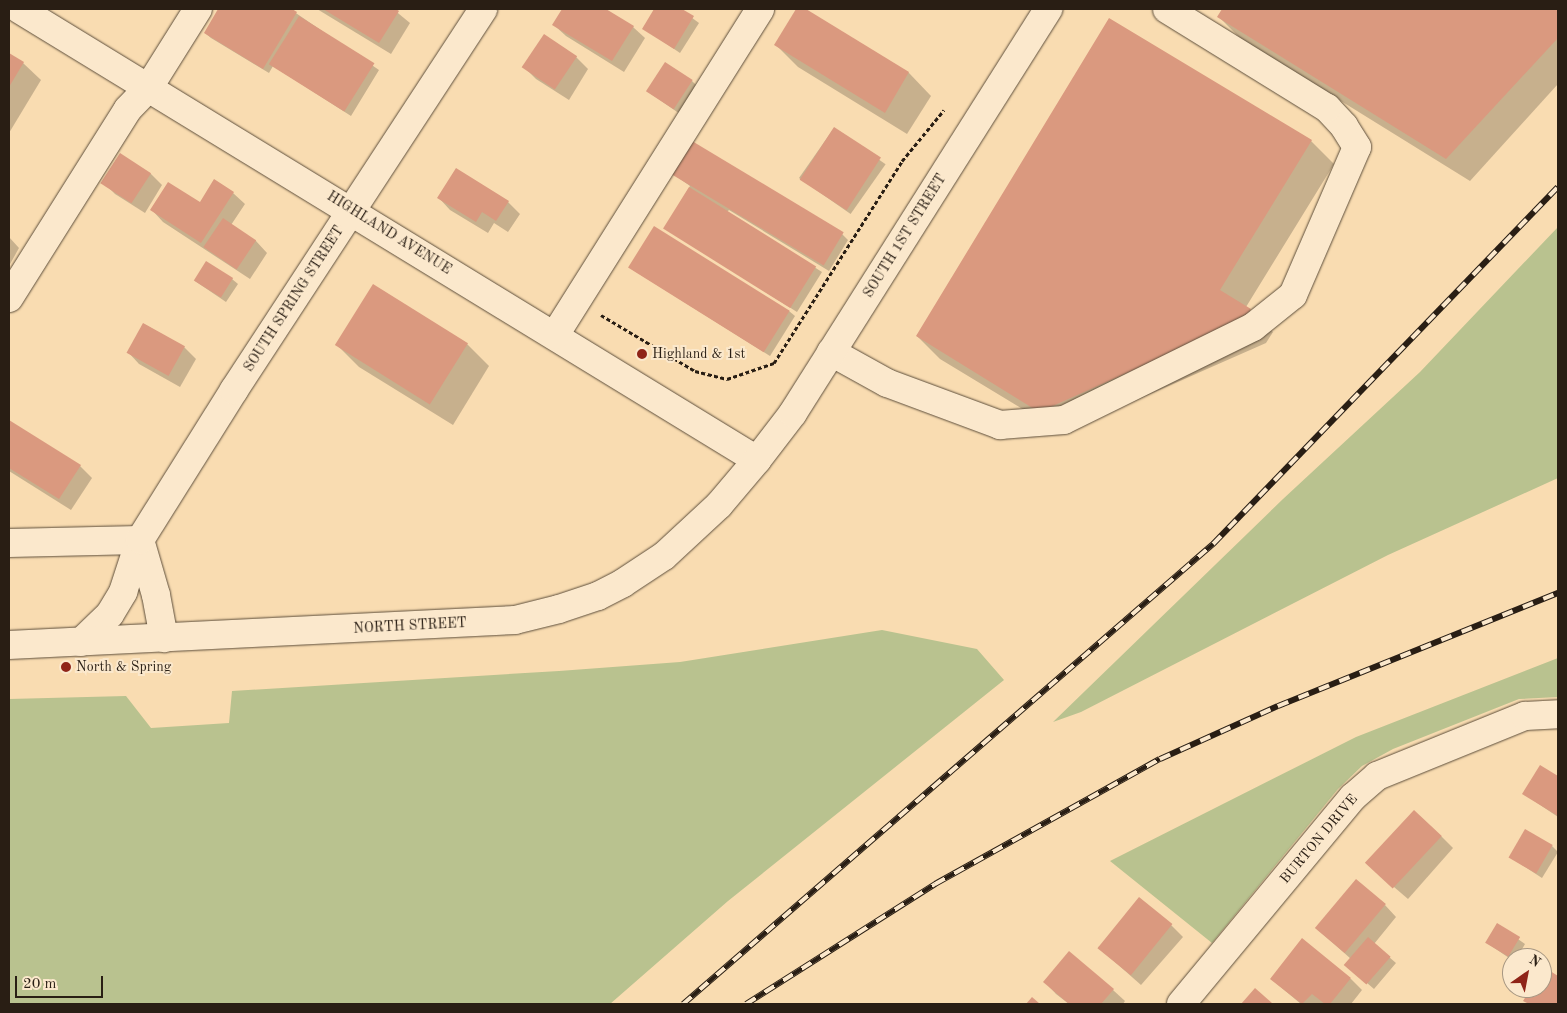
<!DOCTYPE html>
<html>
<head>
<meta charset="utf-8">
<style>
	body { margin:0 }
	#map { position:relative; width:1567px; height:1013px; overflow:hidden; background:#f9dcb1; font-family:"Old Standard TT",serif }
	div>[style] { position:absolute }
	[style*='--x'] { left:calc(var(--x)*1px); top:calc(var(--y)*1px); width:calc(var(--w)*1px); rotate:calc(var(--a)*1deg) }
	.green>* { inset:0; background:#b9c28f }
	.shadow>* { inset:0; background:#0003; transform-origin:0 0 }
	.building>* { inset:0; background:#da997f; transform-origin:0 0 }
	.path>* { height:3px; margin-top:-1.5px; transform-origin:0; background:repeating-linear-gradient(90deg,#291e14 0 4px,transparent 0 6.5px) }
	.roads { filter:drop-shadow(0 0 1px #5d4e3b) drop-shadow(0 0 1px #5d4e3b) }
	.minor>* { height:28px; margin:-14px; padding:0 14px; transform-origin:14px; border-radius:14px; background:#fbe8cc }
	.rail>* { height:5.5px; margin-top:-2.75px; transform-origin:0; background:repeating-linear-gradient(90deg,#fbe8cc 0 11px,#291e14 0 22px); box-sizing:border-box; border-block:1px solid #291e14 }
	.dots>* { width:14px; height:14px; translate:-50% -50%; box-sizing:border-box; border:2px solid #fbe8cc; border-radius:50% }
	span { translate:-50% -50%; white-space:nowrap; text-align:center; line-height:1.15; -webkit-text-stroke:4px #fbe8cc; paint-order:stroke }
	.street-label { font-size:14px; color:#291e14 }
	.poi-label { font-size:14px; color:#291e14 }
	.left { translate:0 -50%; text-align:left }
	.frame { position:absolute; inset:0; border:10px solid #291e14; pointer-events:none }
	.north { position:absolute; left:1502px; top:948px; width:50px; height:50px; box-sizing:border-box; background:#fbe8cc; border:1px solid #a79782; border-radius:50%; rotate:33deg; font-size:14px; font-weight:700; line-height:20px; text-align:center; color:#291e14 }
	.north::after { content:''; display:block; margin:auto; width:18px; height:22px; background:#8f2418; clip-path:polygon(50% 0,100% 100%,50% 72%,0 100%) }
	.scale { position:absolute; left:15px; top:976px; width:88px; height:22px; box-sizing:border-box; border:2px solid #291e14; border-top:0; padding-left:6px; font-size:15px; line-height:18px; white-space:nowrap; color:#291e14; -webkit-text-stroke:4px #fbe8cc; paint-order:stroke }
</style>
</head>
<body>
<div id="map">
	<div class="green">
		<div style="clip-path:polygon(1558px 227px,1558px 478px,1388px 555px,1081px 712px,1053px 722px,1283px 499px,1420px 372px)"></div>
		<div style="clip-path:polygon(882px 630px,977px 649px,1004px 680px,728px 901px,610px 1004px,9px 1004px,9px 699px,126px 696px,151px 728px,229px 723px,232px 691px,559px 671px,680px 662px)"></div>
		<div style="clip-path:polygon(1558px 658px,1558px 697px,1519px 699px,1393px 749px,1362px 766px,1338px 789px,1212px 943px,1110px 861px,1356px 737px)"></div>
	</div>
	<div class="shadow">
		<div style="clip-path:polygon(220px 9px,290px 9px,379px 70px,351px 116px,273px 66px,269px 73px,211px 38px,205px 33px)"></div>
		<div style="clip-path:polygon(317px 9px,393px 9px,410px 23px,391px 54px)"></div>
		<div style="clip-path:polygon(564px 9px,604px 9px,633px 27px,645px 38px,624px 72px,566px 36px,554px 25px)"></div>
		<div style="clip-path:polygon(656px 9px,680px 9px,699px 23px,680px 53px,643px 28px)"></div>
		<div style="clip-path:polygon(798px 9px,804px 9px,909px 73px,931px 96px,907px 134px,798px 67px,776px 45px)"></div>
		<div style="clip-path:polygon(1224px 9px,1558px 9px,1558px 84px,1470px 181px,1241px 39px,1219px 17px)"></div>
		<div style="clip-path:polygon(1109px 20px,1311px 141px,1334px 164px,1246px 307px,1273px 332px,1266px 343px,1062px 433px,940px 359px,917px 336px)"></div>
		<div style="clip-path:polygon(9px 54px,23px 63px,41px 80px,9px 133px)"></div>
		<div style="clip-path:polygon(576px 57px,588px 69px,569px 100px,536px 79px,524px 67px)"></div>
		<div style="clip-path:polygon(692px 81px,698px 87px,680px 114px,647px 91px)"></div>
		<div style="left:834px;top:128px;width:63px;height:61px;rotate:35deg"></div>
		<div style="clip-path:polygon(120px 155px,151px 174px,162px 185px,145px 213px,115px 194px,103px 182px)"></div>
		<div style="clip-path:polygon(673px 174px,842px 234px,848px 240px,829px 271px,729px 210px,727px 212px,822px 272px,797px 312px,665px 228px,690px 186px)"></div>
		<div style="clip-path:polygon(233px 193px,245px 204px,231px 225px,256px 241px,267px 253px,250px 279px,163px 222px,152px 210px,200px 204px)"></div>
		<div style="clip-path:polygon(439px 198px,508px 202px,520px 214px,508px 232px,494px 223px,488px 233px,450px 210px)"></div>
		<div style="clip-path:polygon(9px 237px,19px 248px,9px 266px)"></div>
		<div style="clip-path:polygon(630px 268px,789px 311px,795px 316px,770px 356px)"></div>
		<div style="clip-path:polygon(232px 279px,238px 284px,226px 302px,195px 281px)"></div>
		<div style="clip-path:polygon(144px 324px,184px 347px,196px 359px,180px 387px,139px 364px,128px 352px)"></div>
		<div style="clip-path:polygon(467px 344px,489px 366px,453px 425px,359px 367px,337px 345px)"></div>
		<div style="clip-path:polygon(9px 422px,80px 466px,92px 478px,71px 510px,9px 471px)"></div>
		<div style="clip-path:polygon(1540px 767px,1558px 778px,1558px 817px,1524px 794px)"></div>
		<div style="clip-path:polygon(1441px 836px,1453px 848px,1408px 899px,1380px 875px)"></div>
		<div style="clip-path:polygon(1552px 846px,1558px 852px,1542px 878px,1510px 857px)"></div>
		<div style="clip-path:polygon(1385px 905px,1396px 917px,1374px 944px,1396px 963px,1374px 989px,1352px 970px,1351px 959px,1316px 928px)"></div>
		<div style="clip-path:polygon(1171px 925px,1183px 937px,1141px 985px,1098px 947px)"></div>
		<div style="clip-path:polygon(1498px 925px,1525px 944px,1517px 958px,1512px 958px,1512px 960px,1487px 943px)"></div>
		<div style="clip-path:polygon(1069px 953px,1113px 990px,1125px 1001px,1123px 1004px,1069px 1004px,1056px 994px,1045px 982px)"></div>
		<div style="clip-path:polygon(1544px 969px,1558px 978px,1558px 1004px,1529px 1004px,1525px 1000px,1532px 988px,1542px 988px)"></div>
		<div style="clip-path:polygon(1271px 979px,1351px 979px,1362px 990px,1351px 1004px,1301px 1004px)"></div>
	</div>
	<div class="building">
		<div style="clip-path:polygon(218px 9px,292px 9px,297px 12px,263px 69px,204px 33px)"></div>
		<div style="clip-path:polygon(323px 9px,396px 9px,399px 11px,379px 43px)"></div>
		<div style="clip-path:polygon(562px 9px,606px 9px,634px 26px,612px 61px,552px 25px)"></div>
		<div style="clip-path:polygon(654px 9px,682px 9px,694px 16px,674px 49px,642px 29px)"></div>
		<div style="clip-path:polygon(796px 9px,806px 9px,909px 72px,885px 113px,774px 45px)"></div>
		<div style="clip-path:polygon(1222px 9px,1558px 9px,1558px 38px,1446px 159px,1217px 17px)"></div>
		<div style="left:299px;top:16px;width:89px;height:57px;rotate:32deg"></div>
		<div style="clip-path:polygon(1109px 18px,1312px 140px,1220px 290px,1251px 309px,1244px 321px,1039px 412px,916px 336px)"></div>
		<div style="left:544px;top:34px;width:40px;height:40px;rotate:34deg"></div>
		<div style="clip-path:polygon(9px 53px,24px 62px,9px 87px)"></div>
		<div style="left:665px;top:62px;width:33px;height:35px;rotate:33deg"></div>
		<div style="left:834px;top:127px;width:56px;height:63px;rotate:33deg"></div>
		<div style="left:692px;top:141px;width:177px;height:39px;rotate:31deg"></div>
		<div style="left:120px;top:153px;width:37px;height:36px;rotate:33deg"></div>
		<div style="clip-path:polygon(456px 168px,509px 201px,496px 221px,482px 212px,476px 222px,437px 198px)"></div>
		<div style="clip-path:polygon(214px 179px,234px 192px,201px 243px,150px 210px,168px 182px,200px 202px)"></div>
		<div style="left:689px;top:187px;width:150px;height:49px;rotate:32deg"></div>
		<div style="left:223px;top:218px;width:40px;height:35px;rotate:34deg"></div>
		<div style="left:654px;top:226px;width:160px;height:49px;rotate:32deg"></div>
		<div style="left:206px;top:261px;width:32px;height:23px;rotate:32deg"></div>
		<div style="left:373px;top:284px;width:112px;height:72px;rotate:32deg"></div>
		<div style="left:143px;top:323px;width:48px;height:34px;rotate:29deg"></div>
		<div style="clip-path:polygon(9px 420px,81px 465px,59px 499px,9px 468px)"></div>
		<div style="clip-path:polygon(1540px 765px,1558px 776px,1558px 816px,1522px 794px)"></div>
		<div style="left:1414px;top:810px;width:38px;height:72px;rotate:43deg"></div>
		<div style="left:1525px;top:829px;width:32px;height:33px;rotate:30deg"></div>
		<div style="left:1356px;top:879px;width:39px;height:64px;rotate:40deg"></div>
		<div style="left:1139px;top:897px;width:43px;height:66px;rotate:39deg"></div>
		<div style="left:1497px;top:923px;width:27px;height:23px;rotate:31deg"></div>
		<div style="left:1368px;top:937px;width:30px;height:37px;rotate:41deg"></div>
		<div style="clip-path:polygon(1302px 938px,1351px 978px,1330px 1004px,1325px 1004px,1312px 994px,1302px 1004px,1270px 979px)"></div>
		<div style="clip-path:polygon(1069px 951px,1114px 989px,1101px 1004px,1069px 1004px,1043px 982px)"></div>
		<div style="clip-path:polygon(1544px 967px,1558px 976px,1558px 1004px,1529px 1004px,1523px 1001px,1531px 988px,1542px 988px)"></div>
		<div style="clip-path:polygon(1255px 988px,1273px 1004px,1241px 1004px)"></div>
		<div style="clip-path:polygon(1032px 997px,1040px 1004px,1026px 1004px)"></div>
	</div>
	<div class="path">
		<div style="--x:601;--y:315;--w:109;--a:30.8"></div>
		<div style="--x:695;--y:371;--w:33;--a:14"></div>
		<div style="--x:727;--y:379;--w:50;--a:-18.8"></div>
		<div style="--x:774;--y:363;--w:239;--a:-57.6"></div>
		<div style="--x:902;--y:161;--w:66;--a:-50.5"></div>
	</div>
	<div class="roads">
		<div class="minor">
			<div style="--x:19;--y:9;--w:865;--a:31.43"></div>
			<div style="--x:9;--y:298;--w:223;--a:-57.8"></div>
			<div style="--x:128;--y:109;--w:30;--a:-46"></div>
			<div style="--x:149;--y:87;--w:92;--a:-57.9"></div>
			<div style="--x:555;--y:335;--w:385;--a:-57.8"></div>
			<div style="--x:831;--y:352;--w:64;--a:29"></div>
			<div style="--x:887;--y:383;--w:121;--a:20.4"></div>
			<div style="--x:1000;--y:425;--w:64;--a:-4.5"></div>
			<div style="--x:1064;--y:420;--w:211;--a:-26.2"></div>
			<div style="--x:1253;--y:327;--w:51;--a:-38.7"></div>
			<div style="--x:1293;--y:295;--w:161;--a:-66.6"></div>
			<div style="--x:1357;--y:147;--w:25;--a:-122"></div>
			<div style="--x:1344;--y:126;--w:25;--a:-133"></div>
			<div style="--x:1327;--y:108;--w:188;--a:-148.3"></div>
			<div style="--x:140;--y:540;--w:57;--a:73.8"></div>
			<div style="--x:156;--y:595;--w:44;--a:79.5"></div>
			<div style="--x:9;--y:543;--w:131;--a:-1.3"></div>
			<div style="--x:81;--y:642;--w:40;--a:-44"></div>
			<div style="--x:110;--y:614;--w:26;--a:-59"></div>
			<div style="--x:123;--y:592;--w:55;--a:-71.9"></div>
			<div style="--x:140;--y:540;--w:177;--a:-57.9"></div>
			<div style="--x:234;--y:390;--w:455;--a:-56.8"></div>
			<div style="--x:9;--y:645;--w:507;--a:-2.83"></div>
			<div style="--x:515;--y:620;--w:45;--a:-14"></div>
			<div style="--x:559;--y:609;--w:41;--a:-18.4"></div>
			<div style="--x:598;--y:596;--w:28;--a:-27"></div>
			<div style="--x:623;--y:583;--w:49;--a:-33.4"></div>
			<div style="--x:664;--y:556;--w:75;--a:-42.8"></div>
			<div style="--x:719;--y:505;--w:59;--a:-49.8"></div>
			<div style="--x:757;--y:460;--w:59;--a:-52.5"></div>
			<div style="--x:793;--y:413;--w:478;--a:-57.7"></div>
			<div style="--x:1181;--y:1004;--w:269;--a:-50.3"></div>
			<div style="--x:1353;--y:797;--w:32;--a:-41"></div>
			<div style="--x:1377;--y:776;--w:160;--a:-22.1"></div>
			<div style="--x:1525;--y:716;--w:33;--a:-3"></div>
		</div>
	</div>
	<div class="rail">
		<div style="--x:683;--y:1004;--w:702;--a:-40.96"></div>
		<div style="--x:1213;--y:544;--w:496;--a:-46"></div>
		<div style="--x:746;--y:1004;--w:224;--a:-32.4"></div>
		<div style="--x:935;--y:884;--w:257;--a:-29.1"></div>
		<div style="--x:1160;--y:759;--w:129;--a:-24.2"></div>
		<div style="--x:1278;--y:706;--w:302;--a:-22"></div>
	</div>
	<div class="dots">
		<div style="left:642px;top:354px;background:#8f2418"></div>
		<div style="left:66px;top:667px;background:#8f2418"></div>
	</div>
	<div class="street-label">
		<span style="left:389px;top:233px;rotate:32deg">HIGHLAND AVENUE</span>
		<span style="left:905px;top:236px;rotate:-58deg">SOUTH 1ST STREET</span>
		<span style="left:294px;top:299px;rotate:-57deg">SOUTH SPRING STREET</span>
		<span style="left:410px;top:626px;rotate:-3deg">NORTH STREET</span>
		<span style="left:1319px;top:839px;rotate:-50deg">BURTON DRIVE</span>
	</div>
	<div class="poi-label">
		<span class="left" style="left:652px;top:354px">Highland &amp; 1st</span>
		<span class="left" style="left:76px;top:667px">North &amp; Spring</span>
	</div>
	<div class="frame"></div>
	<div class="north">N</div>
	<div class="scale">20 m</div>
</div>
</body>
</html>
